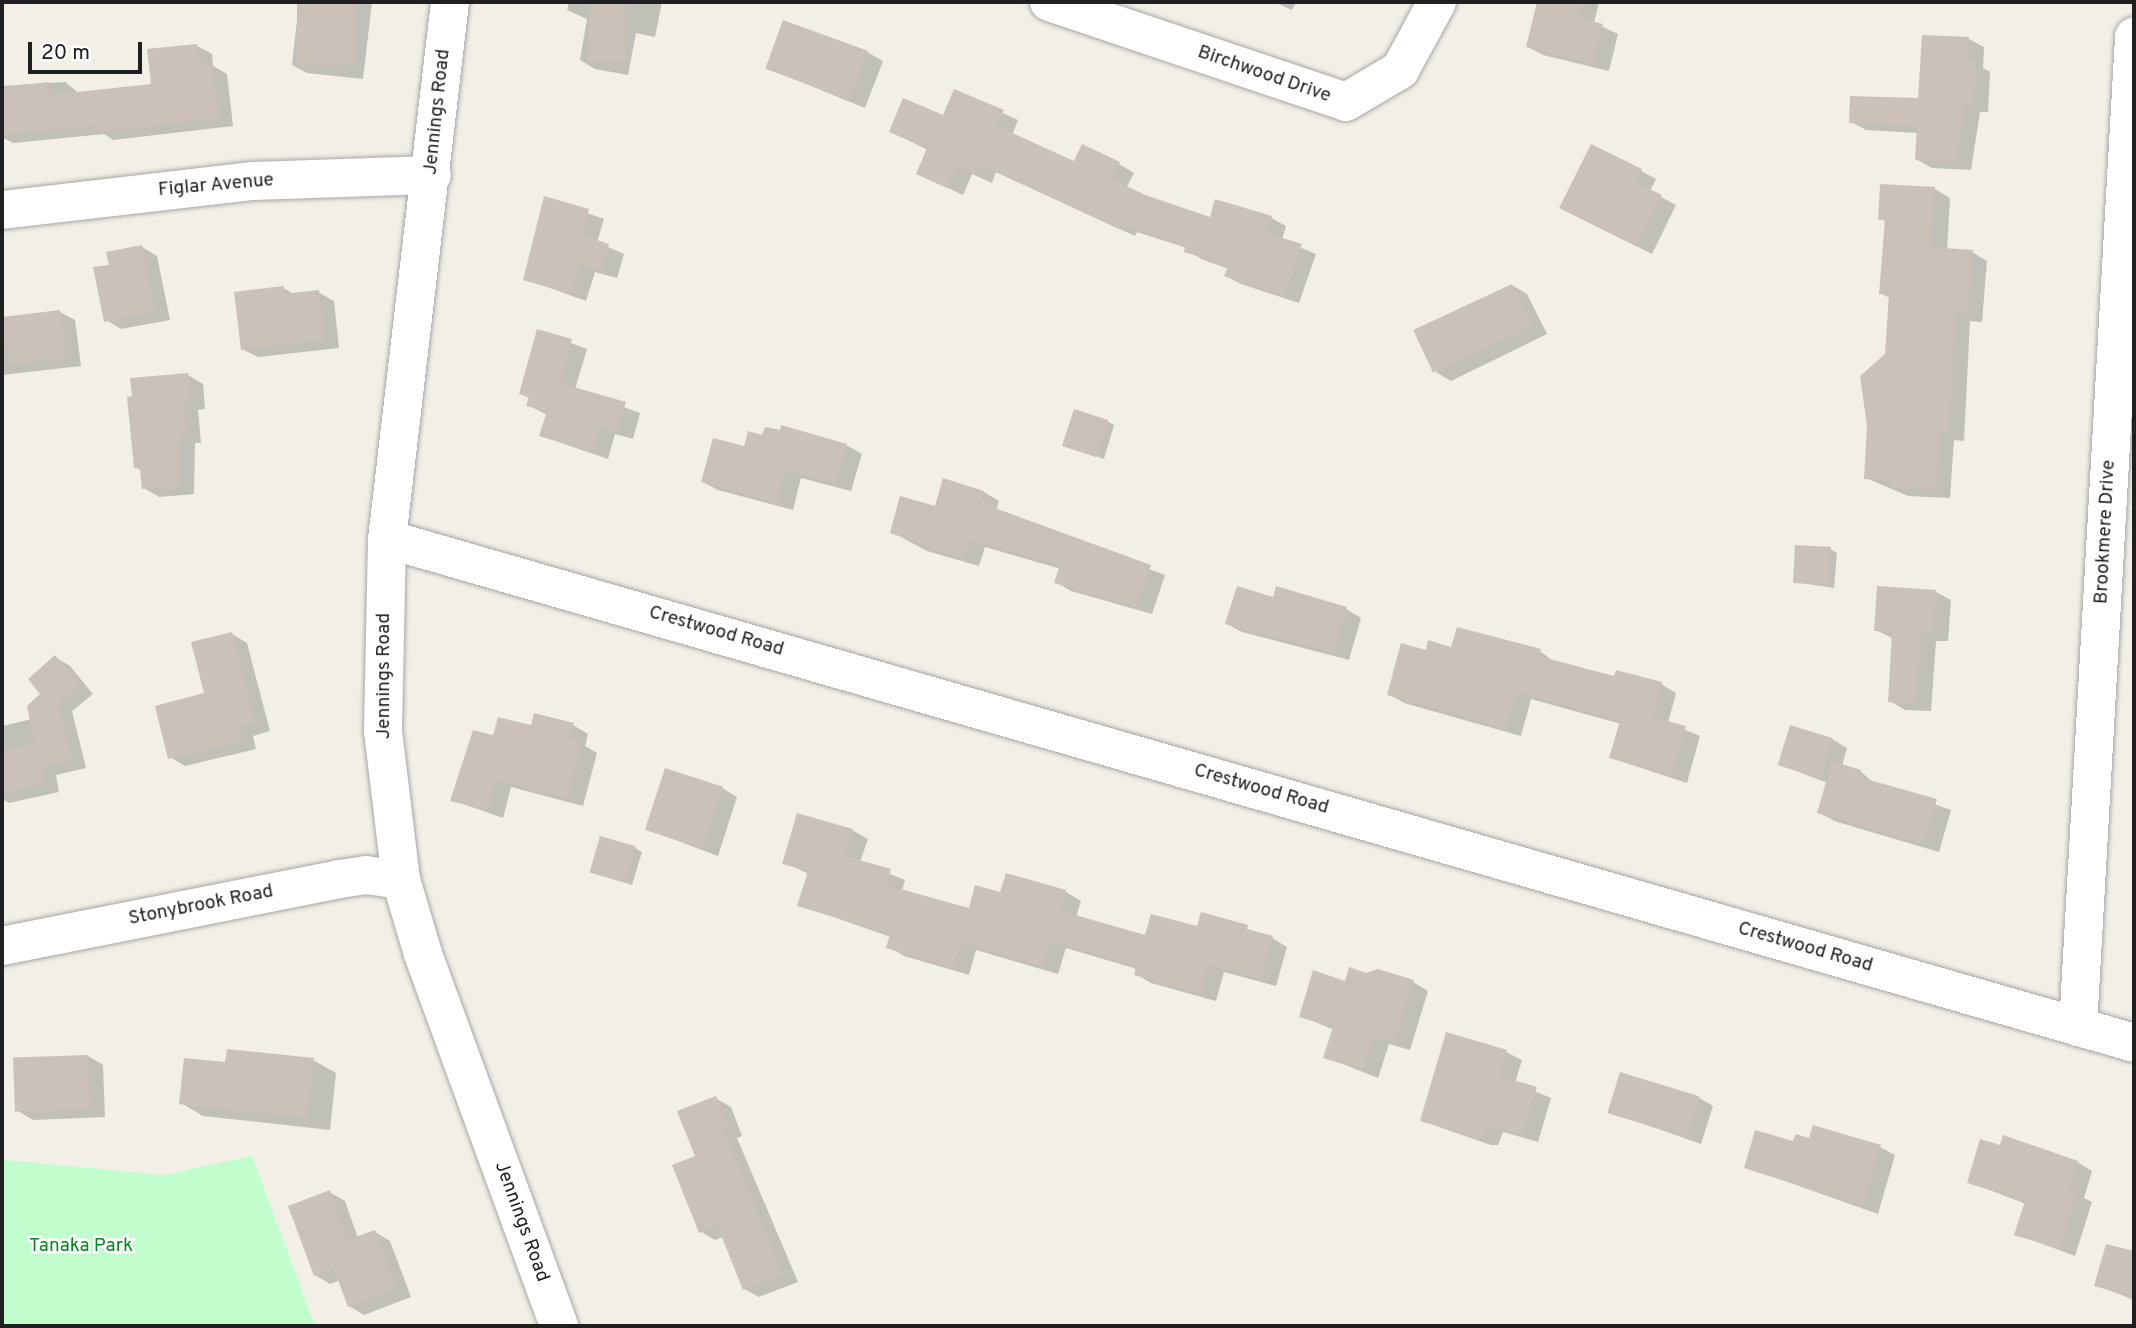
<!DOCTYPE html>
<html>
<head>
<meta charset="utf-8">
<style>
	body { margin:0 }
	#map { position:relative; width:2136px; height:1328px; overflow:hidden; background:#f1efe6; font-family:Overpass,sans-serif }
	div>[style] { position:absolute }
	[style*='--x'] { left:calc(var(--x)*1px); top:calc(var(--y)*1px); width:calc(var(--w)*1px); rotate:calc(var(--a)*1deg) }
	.park>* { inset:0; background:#c1fdcd }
	.shadow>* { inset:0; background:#0003 }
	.building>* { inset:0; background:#cac2b8; transform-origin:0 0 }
	.roads { filter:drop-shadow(0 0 2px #a7a7a7) drop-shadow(0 0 2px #a7a7a7) }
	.minor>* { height:38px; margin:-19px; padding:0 19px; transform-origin:19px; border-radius:19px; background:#fff }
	span { translate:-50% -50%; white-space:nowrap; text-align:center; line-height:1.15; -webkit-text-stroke:5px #fff; paint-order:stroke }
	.street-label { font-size:19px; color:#202020 }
	.park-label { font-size:19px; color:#038920 }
	.frame { position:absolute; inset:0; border:4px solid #202020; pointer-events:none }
	.scale { position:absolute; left:28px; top:42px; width:114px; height:32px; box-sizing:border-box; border:4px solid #202020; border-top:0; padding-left:9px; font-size:21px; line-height:24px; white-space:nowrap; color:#202020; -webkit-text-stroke:5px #fff; paint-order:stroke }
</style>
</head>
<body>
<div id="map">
	<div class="park">
		<div style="clip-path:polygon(252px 1156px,315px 1326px,2px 1326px,2px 1160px,164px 1175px)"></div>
	</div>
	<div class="shadow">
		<div style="clip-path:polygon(299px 2px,372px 2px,363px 79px,307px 73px,292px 65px)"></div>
		<div style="clip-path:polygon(569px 2px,662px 2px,655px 37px,636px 33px,628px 75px,595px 69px,580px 60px,587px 19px,567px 10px)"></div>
		<div style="clip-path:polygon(1274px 2px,1296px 2px,1292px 10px)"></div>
		<div style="clip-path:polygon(1539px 2px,1599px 2px,1594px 23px,1618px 34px,1609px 71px,1543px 55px,1528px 47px)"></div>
		<div style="clip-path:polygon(1969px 39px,1984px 47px,1983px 68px,1990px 72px,1988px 112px,1980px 112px,1971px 170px,1932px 168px,1916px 159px,1918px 133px,1866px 130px,1851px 122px,1920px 100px)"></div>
		<div style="clip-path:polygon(197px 46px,212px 54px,213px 66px,227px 74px,233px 126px,113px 140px,104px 134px,13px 143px,2px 137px,2px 86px,65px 82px,80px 94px,153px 86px)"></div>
		<div style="clip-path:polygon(867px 52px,883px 61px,865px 108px,767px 68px)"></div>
		<div style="clip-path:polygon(955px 92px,1018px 120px,1012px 135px,1075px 163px,1119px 164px,1134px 173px,1126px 188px,1211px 219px,1271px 218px,1286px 226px,1282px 240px,1316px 254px,1299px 303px,1241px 284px,1226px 276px,1229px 269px,1201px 259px,1187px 248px,1137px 232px,1135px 236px,996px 172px,992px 183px,972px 174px,963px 195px,918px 174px,928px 150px,891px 132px,944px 118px)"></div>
		<div style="clip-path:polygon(1641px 171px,1656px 179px,1650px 191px,1676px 205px,1652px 254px,1576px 216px)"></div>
		<div style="clip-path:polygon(1935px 189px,1950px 198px,1947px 250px,1972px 252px,1987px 261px,1982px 322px,1970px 321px,1964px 441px,1954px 440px,1950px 498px,1908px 496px,1866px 478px,1887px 355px,1890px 298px,1880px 293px,1887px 222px,1880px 219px)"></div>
		<div style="clip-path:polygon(545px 198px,604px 219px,597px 242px,624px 254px,617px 278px,595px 272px,586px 301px,525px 279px)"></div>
		<div style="clip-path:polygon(142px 247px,157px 256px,170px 320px,121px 329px,106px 320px)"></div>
		<div style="clip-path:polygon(1512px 285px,1527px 294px,1547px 334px,1451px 381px,1436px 372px)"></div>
		<div style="clip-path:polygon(283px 288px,296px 295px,318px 292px,334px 301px,339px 348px,258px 357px,242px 349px)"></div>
		<div style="clip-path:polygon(60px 312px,75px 320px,81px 366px,2px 375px,2px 318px)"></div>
		<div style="clip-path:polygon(538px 331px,587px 349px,575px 389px,640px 413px,633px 439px,615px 434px,608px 459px,541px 436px,547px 415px,528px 405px,530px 399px,521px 393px)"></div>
		<div style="clip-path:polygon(188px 375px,203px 384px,205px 409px,198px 410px,201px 443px,195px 443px,194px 494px,159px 497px,144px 488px,142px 471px,135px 467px)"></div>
		<div style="clip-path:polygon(1107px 421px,1114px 425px,1104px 459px,1065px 445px)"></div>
		<div style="clip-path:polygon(846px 445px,862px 454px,851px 491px,801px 478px,793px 510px,718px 490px,703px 482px,745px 448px)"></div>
		<div style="clip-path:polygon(984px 492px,999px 501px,996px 511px,1165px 575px,1152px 614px,1071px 591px,1056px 582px,1061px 569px,985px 547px,979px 566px,927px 551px,892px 532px,936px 508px)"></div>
		<div style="clip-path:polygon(1830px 549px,1837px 553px,1834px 588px,1794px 582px)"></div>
		<div style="clip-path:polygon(1936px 592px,1951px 600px,1948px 641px,1936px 641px,1931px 711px,1905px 710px,1890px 701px,1894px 639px,1876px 630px)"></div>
		<div style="clip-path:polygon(1274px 599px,1346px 609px,1361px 618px,1349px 660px,1242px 632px,1227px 624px)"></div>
		<div style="clip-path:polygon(232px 634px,247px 643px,270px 731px,253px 736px,256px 749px,185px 766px,170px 757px,206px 695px)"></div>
		<div style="clip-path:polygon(1453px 649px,1540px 651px,1554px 662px,1615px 678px,1661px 684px,1676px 693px,1668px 723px,1700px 736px,1687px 783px,1611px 758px,1621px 724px,1531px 699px,1521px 736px,1404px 703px,1389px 694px,1427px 652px)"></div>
		<div style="clip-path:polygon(55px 657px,70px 666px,93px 694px,72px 711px,86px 768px,56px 775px,59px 792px,9px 803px,2px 799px,2px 726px,32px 719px)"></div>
		<div style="clip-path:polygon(573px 725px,588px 734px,585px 746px,597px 753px,583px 806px,511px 787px,503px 818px,452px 800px,495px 737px,532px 727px)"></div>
		<div style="clip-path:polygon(1832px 739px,1847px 748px,1842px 766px,1860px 771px,1874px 783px,1951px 810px,1939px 852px,1834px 821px,1819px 812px,1828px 783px,1780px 765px)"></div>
		<div style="clip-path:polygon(722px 788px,737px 797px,718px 856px,646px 829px)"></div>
		<div style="clip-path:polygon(852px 830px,868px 839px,860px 862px,905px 880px,902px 891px,970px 911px,1001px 894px,1066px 892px,1081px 901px,1076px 917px,1146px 937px,1198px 928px,1272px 938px,1287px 947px,1276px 986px,1224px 972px,1216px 1001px,1151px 983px,1136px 974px,1137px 969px,1066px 948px,1058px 974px,976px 950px,969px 975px,904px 956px,889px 947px,891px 937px,799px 905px,809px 874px,785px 863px)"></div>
		<div style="clip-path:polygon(635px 848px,642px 852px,632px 885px,592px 872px)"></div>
		<div style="clip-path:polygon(1413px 982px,1428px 991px,1410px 1050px,1389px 1044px,1378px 1078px,1325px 1057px,1334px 1030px,1301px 1016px,1346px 983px)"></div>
		<div style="clip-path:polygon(1506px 1052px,1522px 1060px,1515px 1083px,1551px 1098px,1538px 1142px,1503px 1132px,1498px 1145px,1491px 1145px,1422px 1121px)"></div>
		<div style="clip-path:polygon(88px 1056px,103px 1065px,105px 1117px,33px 1120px,18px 1111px)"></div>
		<div style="clip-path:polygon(313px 1060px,336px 1073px,330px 1130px,203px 1116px,181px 1103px)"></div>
		<div style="clip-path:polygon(1698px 1097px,1713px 1106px,1701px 1144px,1610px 1112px)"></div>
		<div style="clip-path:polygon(715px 1098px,731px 1107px,742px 1136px,737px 1138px,798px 1282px,759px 1297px,744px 1289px,723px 1237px,715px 1240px,700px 1231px,697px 1157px)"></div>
		<div style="clip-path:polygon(1810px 1140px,1880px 1147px,1895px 1155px,1878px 1214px,1746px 1167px)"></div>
		<div style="clip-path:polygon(2077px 1162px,2092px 1171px,2084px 1198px,2092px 1202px,2075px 1256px,2016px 1234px,2026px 1204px,1969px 1182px)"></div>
		<div style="clip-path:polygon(329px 1192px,345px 1201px,358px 1238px,375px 1232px,390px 1241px,411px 1297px,364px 1315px,349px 1306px,340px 1280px,330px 1284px,315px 1275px)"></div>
		<div style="clip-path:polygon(2108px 1246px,2134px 1253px,2134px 1300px,2096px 1285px)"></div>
	</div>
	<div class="building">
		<div style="left:297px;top:2px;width:59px;height:63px"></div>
		<div style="left:589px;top:2px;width:36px;height:60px"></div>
		<div style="clip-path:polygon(1537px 2px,1582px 2px,1578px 18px,1603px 24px,1594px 64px,1526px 47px)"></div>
		<div style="left:783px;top:20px;width:90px;height:52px;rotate:20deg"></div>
		<div style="clip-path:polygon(1922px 35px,1969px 37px,1968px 61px,1976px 61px,1974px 104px,1965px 104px,1956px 162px,1915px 160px,1917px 126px,1849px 123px,1850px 96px,1918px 98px)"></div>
		<div style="clip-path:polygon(197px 44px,200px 65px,212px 63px,219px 118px,96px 132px,96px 125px,2px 135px,2px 87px,49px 82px,50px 95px,151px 84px,147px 49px)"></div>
		<div style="clip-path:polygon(954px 89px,1004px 110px,997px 126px,1074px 161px,1082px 144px,1120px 162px,1112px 179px,1145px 195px,1210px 217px,1215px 199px,1272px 216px,1267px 233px,1302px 244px,1284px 296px,1224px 276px,1228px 266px,1184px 252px,1185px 246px,1121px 225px,1119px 229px,981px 165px,976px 175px,956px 167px,947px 188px,916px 174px,927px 148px,889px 132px,903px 98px,943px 115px)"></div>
		<div style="clip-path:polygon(1591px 144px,1642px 169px,1635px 182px,1662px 195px,1636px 246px,1559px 208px)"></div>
		<div style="clip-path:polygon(1880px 184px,1935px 187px,1931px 247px,1973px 250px,1967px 314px,1955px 313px,1949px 433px,1939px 433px,1936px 490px,1891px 488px,1891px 481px,1864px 479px,1867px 426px,1860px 376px,1885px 354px,1889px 294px,1879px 294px,1885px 220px,1878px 220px)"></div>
		<div style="clip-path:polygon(544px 196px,589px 209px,582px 235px,609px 244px,601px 271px,580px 265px,571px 294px,523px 280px)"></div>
		<div style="clip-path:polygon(142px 245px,155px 311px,104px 322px,93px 267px,109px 265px,106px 252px)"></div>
		<div style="left:1512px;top:284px;width:47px;height:109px;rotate:65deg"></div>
		<div style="clip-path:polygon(284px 286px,284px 294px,319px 290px,324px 340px,241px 350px,234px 292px)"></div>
		<div style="left:60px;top:310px;width:48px;height:58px;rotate:83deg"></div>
		<div style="clip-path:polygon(537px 329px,572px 339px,560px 383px,626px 402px,617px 432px,600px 427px,593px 452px,539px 436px,547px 411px,526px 406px,529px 397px,519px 394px)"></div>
		<div style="clip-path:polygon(188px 373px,191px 401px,183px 402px,187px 435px,180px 436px,179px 486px,142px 489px,140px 468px,134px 468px,127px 397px,132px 396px,130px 378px)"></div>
		<div style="left:1074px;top:409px;width:36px;height:39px;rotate:18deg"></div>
		<div style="clip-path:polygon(781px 425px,847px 444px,836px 483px,786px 470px,777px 503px,701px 482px,713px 438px,744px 446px,748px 431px,762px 435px,765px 427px,780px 430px)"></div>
		<div style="clip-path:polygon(943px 478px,984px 491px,982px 500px,992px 507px,1151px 565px,1136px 607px,1054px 583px,1060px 565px,970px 540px,964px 559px,890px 533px,900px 496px,935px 506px)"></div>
		<div style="left:1795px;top:545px;width:36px;height:38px;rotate:3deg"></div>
		<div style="clip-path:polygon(1237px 586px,1273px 597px,1276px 586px,1347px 607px,1333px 652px,1225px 624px)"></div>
		<div style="clip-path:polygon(1877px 586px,1936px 590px,1933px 634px,1921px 633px,1916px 704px,1888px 702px,1892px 632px,1874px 631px)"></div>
		<div style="clip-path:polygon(1457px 627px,1541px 649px,1538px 656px,1614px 676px,1616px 670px,1662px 682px,1653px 717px,1686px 726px,1672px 776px,1609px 758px,1620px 721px,1516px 691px,1506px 729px,1387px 695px,1401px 643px,1426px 650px,1428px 640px,1451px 647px)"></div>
		<div style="clip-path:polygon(232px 632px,255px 723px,238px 727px,242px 741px,168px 759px,155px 706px,204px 693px,191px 642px)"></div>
		<div style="clip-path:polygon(55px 655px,79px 684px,58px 703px,72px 760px,42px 767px,44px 784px,2px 793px,2px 750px,35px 744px,27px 706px,40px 694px,28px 679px)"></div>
		<div style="clip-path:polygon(534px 713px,574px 723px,569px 739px,582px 742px,568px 798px,496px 780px,488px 810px,450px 801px,473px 730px,493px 735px,498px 717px,531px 725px)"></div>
		<div style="left:1790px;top:725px;width:45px;height:42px;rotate:17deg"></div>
		<div style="clip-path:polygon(1832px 761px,1861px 770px,1859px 777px,1937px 799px,1923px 844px,1817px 813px)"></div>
		<div style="left:665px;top:768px;width:61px;height:65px;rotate:18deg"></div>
		<div style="clip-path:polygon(797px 813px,853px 829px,845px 856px,891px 869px,886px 885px,969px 908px,975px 885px,1000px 892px,1006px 873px,1066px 890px,1061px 911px,1145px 935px,1151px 914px,1197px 926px,1201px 912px,1248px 925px,1247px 929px,1273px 936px,1261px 979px,1208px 964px,1201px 994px,1134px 975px,1136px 966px,1050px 941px,1043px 966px,961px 943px,954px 968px,886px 948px,890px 934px,797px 906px,808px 871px,782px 864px)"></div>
		<div style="left:600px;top:836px;width:37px;height:38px;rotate:16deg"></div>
		<div style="clip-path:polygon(1349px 967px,1366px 973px,1378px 969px,1414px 980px,1394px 1043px,1374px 1037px,1363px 1070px,1323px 1058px,1333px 1027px,1299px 1017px,1313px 970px,1345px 981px)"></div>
		<div style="clip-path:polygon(1446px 1032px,1507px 1050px,1499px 1076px,1537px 1087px,1523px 1135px,1487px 1125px,1483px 1138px,1474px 1137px,1420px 1121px)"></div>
		<div style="clip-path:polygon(227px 1049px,314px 1058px,307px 1118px,179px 1104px,184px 1058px,225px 1062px)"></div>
		<div style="left:88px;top:1055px;width:54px;height:75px;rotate:88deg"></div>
		<div style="left:1620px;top:1072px;width:83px;height:43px;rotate:17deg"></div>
		<div style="clip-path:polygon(716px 1096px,728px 1127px,723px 1129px,783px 1274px,743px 1290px,717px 1225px,699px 1233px,672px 1165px,695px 1156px,677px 1111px)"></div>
		<div style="clip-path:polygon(1813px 1125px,1881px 1145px,1863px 1206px,1744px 1168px,1755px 1130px,1793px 1141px,1796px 1134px,1809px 1138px)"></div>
		<div style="clip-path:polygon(2003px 1135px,2078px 1161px,2069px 1189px,2077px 1192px,2060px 1249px,2014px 1235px,2025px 1201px,1967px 1183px,1980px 1139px,2000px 1145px)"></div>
		<div style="clip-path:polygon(330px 1190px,347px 1240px,375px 1230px,396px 1289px,348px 1307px,334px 1269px,314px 1276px,288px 1206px)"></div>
		<div style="clip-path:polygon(2106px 1244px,2134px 1251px,2134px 1297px,2094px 1286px)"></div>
	</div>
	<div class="roads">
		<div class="minor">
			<div style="--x:450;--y:2;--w:541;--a:96.69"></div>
			<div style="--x:387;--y:539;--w:192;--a:91.2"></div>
			<div style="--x:383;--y:731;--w:150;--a:83.1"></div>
			<div style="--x:401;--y:880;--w:77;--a:73.4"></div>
			<div style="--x:423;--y:954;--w:396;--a:69.9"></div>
			<div style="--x:1049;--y:2;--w:313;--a:18.6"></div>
			<div style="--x:1346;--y:102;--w:63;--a:-30.7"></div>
			<div style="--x:1400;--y:70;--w:77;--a:-61.4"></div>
			<div style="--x:2;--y:210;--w:253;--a:-6.6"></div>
			<div style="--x:253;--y:181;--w:179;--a:-1.9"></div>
			<div style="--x:387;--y:539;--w:1818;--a:16.09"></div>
			<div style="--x:2;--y:946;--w:344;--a:-11.2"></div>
			<div style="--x:339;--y:879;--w:27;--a:-8"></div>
			<div style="--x:366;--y:875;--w:35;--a:8"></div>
			<div style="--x:2078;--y:1027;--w:992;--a:-86.76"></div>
		</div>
	</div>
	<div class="street-label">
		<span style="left:1264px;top:75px;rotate:19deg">Birchwood Drive</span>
		<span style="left:438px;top:112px;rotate:-84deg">Jennings Road</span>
		<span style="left:216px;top:186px;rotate:-5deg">Figlar Avenue</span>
		<span style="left:2106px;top:532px;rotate:-87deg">Brookmere Drive</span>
		<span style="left:716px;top:632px;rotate:16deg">Crestwood Road</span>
		<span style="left:385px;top:676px;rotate:-90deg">Jennings Road</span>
		<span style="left:1261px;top:790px;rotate:16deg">Crestwood Road</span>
		<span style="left:201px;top:906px;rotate:-11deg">Stonybrook Road</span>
		<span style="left:1805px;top:948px;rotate:16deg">Crestwood Road</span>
		<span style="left:521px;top:1222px;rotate:70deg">Jennings Road</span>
	</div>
	<div class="park-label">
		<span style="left:81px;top:1247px">Tanaka Park</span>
	</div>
	<div class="frame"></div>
	<div class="scale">20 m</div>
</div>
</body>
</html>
